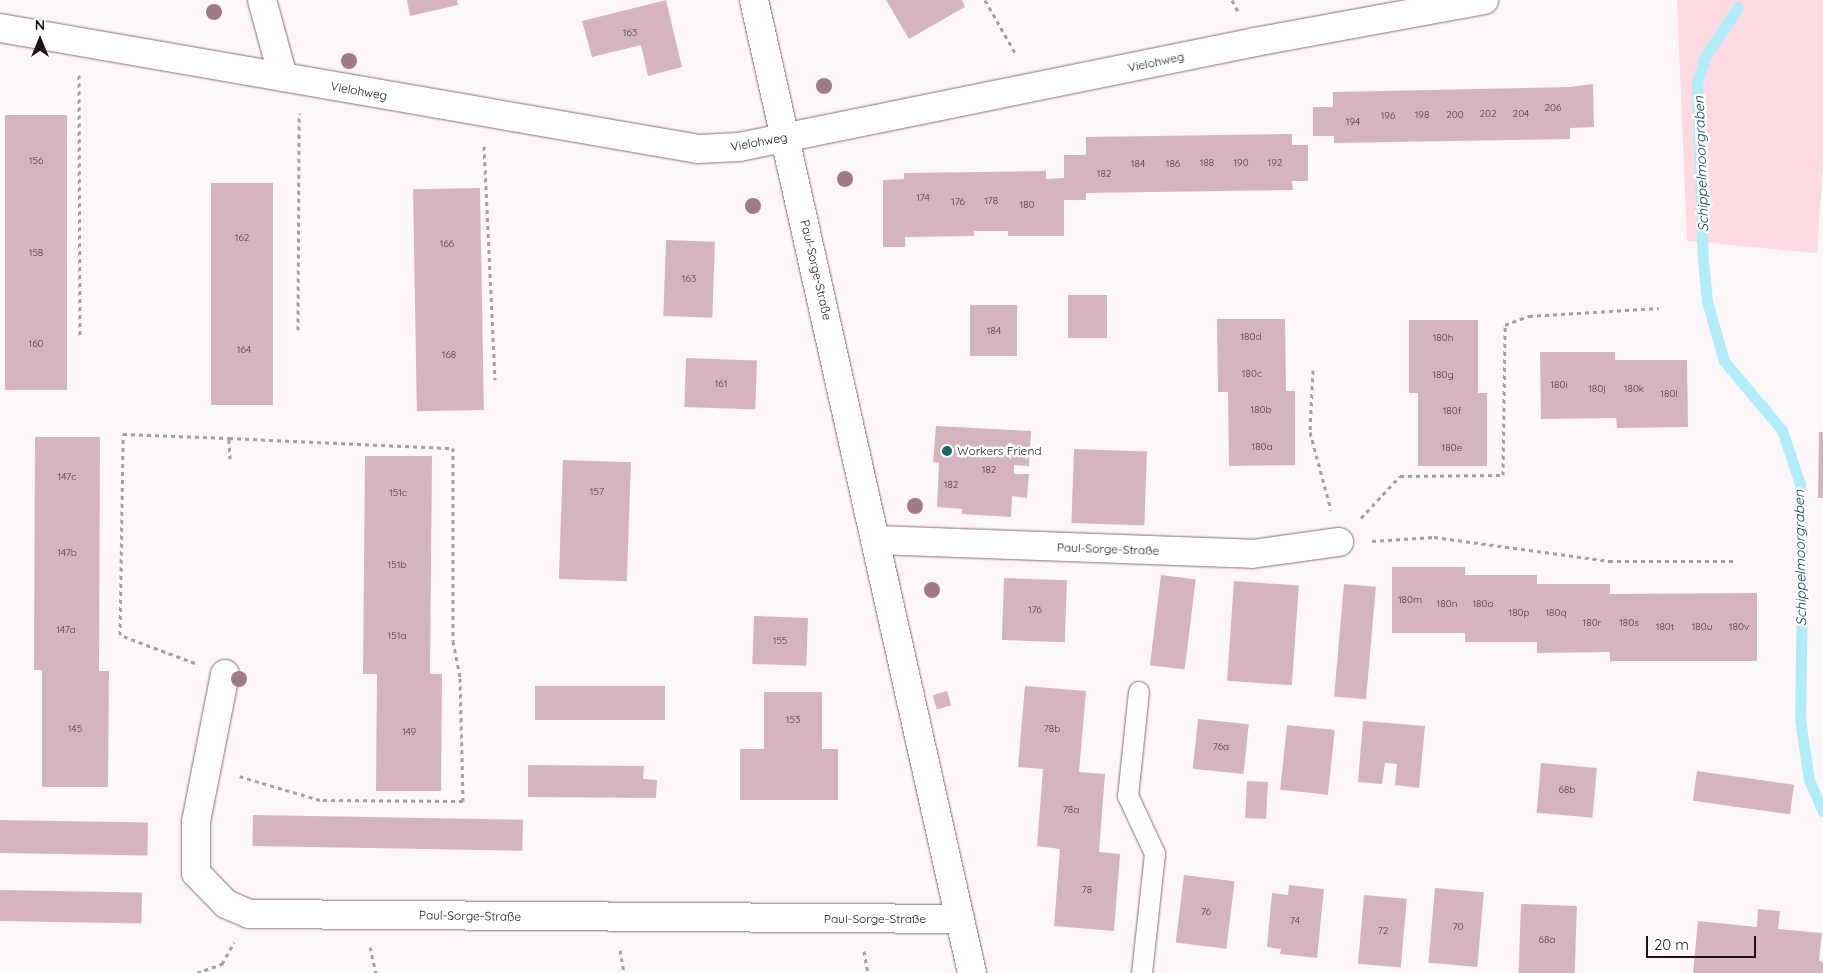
<!DOCTYPE html>
<html>
<head>
<meta charset="utf-8">
<style>
	body { margin:0 }
	#map { position:relative; width:1823px; height:973px; overflow:hidden; background:#fef7f9; font-family:Quicksand,sans-serif }
	div>[style] { position:absolute }
	[style*='--x'] { left:calc(var(--x)*1px); top:calc(var(--y)*1px); width:calc(var(--w)*1px); rotate:calc(var(--a)*1deg) }
	.green>* { inset:0; background:#fdd9e2 }
	.stream>* { height:11px; margin:-5.5px; padding:0 5.5px; transform-origin:5.5px; border-radius:5.5px; background:#b1edf9 }
	.building>* { inset:0; background:#d5b5bd; transform-origin:0 0 }
	.path>* { height:3px; margin-top:-1.5px; transform-origin:0; background:repeating-linear-gradient(90deg,#a79ea1 0 4px,transparent 0 8px) }
	.roads { filter:drop-shadow(0 0 1px #8a6c74) drop-shadow(0 0 1px #8a6c74) }
	.service>* { height:20px; margin:-10px; padding:0 10px; transform-origin:10px; border-radius:10px; background:#fff }
	.minor>* { height:28px; margin:-14px; padding:0 14px; transform-origin:14px; border-radius:14px; background:#fff }
	.tertiary>* { height:28px; margin:-14px; padding:0 14px; transform-origin:14px; border-radius:14px; background:#fff }
	.trees>* { width:16px; height:16px; margin:-8px; border-radius:50%; background:#9f7a88 }
	.dots>* { width:14px; height:14px; translate:-50% -50%; box-sizing:border-box; border:2px solid #fff; border-radius:50% }
	span { translate:-50% -50%; white-space:nowrap; text-align:center; line-height:1.15; -webkit-text-stroke:5px #fff; paint-order:stroke }
	.number-label { font-size:10px; color:#4a3a3e }
	.number-label span { -webkit-text-stroke-width:0 }
	.street-label { font-size:12px; color:#1c1114 }
	.poi-label { font-size:12px; color:#1c1114 }
	.left { translate:0 -50%; text-align:left }
	.water-label { font-size:14px; color:#0a424a; font-style:italic }
	.north { position:absolute; left:15px; top:15px; width:50px; height:50px; -webkit-text-stroke:4px #fff; paint-order:stroke; rotate:0deg; font-size:14px; font-weight:700; line-height:20px; text-align:center; color:#1c1114 }
	.north::after { content:''; display:block; margin:auto; width:18px; height:22px; background:#1c1114; clip-path:polygon(50% 0,100% 100%,50% 72%,0 100%) }
	.scale { position:absolute; left:1646px; top:936px; width:110px; height:22px; box-sizing:border-box; border:2px solid #1c1114; border-top:0; padding-left:6px; font-size:15px; line-height:18px; white-space:nowrap; color:#1c1114; -webkit-text-stroke:4px #fff; paint-order:stroke }
</style>
</head>
<body>
<div id="map">
	<div class="green">
		<div style="clip-path:polygon(1677px 0,1823px 0,1823px 163px,1817px 253px,1687px 241px)"></div>
	</div>
	<div class="stream">
		<div style="--x:1738;--y:7;--w:58;--a:123.7"></div>
		<div style="--x:1706;--y:55;--w:29;--a:108"></div>
		<div style="--x:1697;--y:83;--w:177;--a:88.1"></div>
		<div style="--x:1703;--y:260;--w:41;--a:84.4"></div>
		<div style="--x:1707;--y:301;--w:62;--a:74.2"></div>
		<div style="--x:1724;--y:361;--w:90;--a:50"></div>
		<div style="--x:1782;--y:430;--w:57;--a:71.6"></div>
		<div style="--x:1800;--y:484;--w:108;--a:88.9"></div>
		<div style="--x:1802;--y:592;--w:127;--a:90.9"></div>
		<div style="--x:1800;--y:719;--w:62;--a:81.6"></div>
		<div style="--x:1809;--y:780;--w:35;--a:66"></div>
	</div>
	<div class="building">
		<div style="clip-path:polygon(407px 0,457px 0,458px 5px,410px 16px)"></div>
		<div style="clip-path:polygon(666px 0,682px 67px,648px 76px,641px 45px,592px 57px,582px 21px)"></div>
		<div style="clip-path:polygon(886px 0,962px 0,965px 7px,909px 39px)"></div>
		<div style="clip-path:polygon(1593px 84px,1594px 127px,1570px 128px,1570px 139px,1334px 143px,1334px 136px,1313px 136px,1313px 107px,1333px 107px,1333px 92px,1569px 87px)"></div>
		<div style="left:5px;top:115px;width:62px;height:275px"></div>
		<div style="clip-path:polygon(1292px 134px,1292px 145px,1308px 145px,1308px 181px,1292px 181px,1293px 190px,1086px 193px,1086px 200px,1064px 200px,1064px 236px,1008px 236px,1008px 231px,974px 231px,974px 236px,905px 237px,905px 247px,883px 247px,883px 180px,904px 179px,904px 173px,1046px 171px,1046px 179px,1064px 178px,1064px 155px,1086px 155px,1086px 137px)"></div>
		<div style="left:211px;top:183px;width:62px;height:222px"></div>
		<div style="left:480px;top:188px;width:222px;height:67px;rotate:89deg"></div>
		<div style="left:666px;top:240px;width:49px;height:76px;rotate:2deg"></div>
		<div style="left:1068px;top:295px;width:39px;height:43px"></div>
		<div style="left:970px;top:305px;width:47px;height:51px"></div>
		<div style="clip-path:polygon(1217px 319px,1285px 319px,1286px 391px,1295px 391px,1295px 465px,1229px 466px,1228px 392px,1218px 392px)"></div>
		<div style="clip-path:polygon(1409px 320px,1478px 320px,1478px 393px,1487px 393px,1487px 466px,1418px 466px,1418px 393px,1409px 393px)"></div>
		<div style="clip-path:polygon(1540px 352px,1615px 352px,1615px 360px,1687px 360px,1688px 427px,1617px 428px,1616px 418px,1541px 419px)"></div>
		<div style="left:686px;top:358px;width:71px;height:49px;rotate:2deg"></div>
		<div style="clip-path:polygon(936px 426px,1031px 431px,1029px 466px,1014px 465px,1014px 474px,1029px 474px,1027px 498px,1012px 496px,1011px 517px,962px 514px,962px 509px,937px 507px,939px 463px,933px 462px)"></div>
		<div style="clip-path:polygon(1819px 432px,1823px 432px,1823px 498px,1818px 498px)"></div>
		<div style="clip-path:polygon(35px 437px,100px 437px,99px 671px,109px 671px,108px 787px,42px 787px,42px 670px,34px 670px)"></div>
		<div style="left:1074px;top:449px;width:73px;height:74px;rotate:2deg"></div>
		<div style="clip-path:polygon(365px 456px,432px 456px,430px 674px,442px 674px,441px 791px,376px 791px,377px 674px,363px 674px)"></div>
		<div style="left:563px;top:460px;width:68px;height:119px;rotate:2deg"></div>
		<div style="clip-path:polygon(1392px 567px,1465px 567px,1465px 575px,1537px 575px,1537px 584px,1610px 584px,1610px 594px,1757px 593px,1757px 661px,1610px 661px,1610px 652px,1537px 653px,1537px 642px,1465px 642px,1465px 633px,1392px 633px)"></div>
		<div style="left:1161px;top:575px;width:35px;height:91px;rotate:7deg"></div>
		<div style="left:1004px;top:578px;width:63px;height:62px;rotate:2deg"></div>
		<div style="left:1234px;top:581px;width:65px;height:100px;rotate:4deg"></div>
		<div style="left:1344px;top:584px;width:32px;height:113px;rotate:5deg"></div>
		<div style="left:754px;top:616px;width:54px;height:48px;rotate:2deg"></div>
		<div style="left:535px;top:686px;width:130px;height:34px"></div>
		<div style="clip-path:polygon(1025px 686px,1086px 691px,1079px 772px,1105px 774px,1099px 852px,1120px 854px,1114px 931px,1054px 926px,1060px 849px,1037px 846px,1043px 769px,1018px 767px)"></div>
		<div style="left:947px;top:691px;width:15px;height:15px;rotate:74deg"></div>
		<div style="clip-path:polygon(764px 692px,822px 692px,822px 749px,838px 749px,838px 800px,740px 800px,740px 749px,764px 749px)"></div>
		<div style="left:1198px;top:719px;width:51px;height:50px;rotate:6deg"></div>
		<div style="clip-path:polygon(1363px 721px,1425px 726px,1419px 788px,1395px 785px,1397px 764px,1385px 763px,1382px 784px,1358px 782px)"></div>
		<div style="left:1287px;top:725px;width:48px;height:65px;rotate:6deg"></div>
		<div style="left:1541px;top:763px;width:56px;height:50px;rotate:5deg"></div>
		<div style="clip-path:polygon(528px 765px,644px 766px,643px 779px,657px 780px,656px 798px,528px 797px)"></div>
		<div style="left:1697px;top:771px;width:98px;height:30px;rotate:8deg"></div>
		<div style="left:1247px;top:781px;width:21px;height:37px;rotate:3deg"></div>
		<div style="left:253px;top:815px;width:270px;height:31px;rotate:1deg"></div>
		<div style="left:0;top:820px;width:148px;height:33px;rotate:1deg"></div>
		<div style="left:1184px;top:875px;width:51px;height:68px;rotate:7deg"></div>
		<div style="clip-path:polygon(1289px 885px,1324px 889px,1317px 958px,1280px 954px,1281px 949px,1267px 947px,1272px 893px,1288px 895px)"></div>
		<div style="left:1435px;top:888px;width:49px;height:75px;rotate:5deg"></div>
		<div style="left:0;top:890px;width:142px;height:31px;rotate:1deg"></div>
		<div style="left:1364px;top:895px;width:43px;height:69px;rotate:5deg"></div>
		<div style="left:1521px;top:904px;width:56px;height:69px;rotate:2deg"></div>
		<div style="clip-path:polygon(1758px 909px,1780px 911px,1778px 929px,1822px 933px,1819px 960px,1823px 963px,1823px 973px,1693px 973px,1698px 921px,1757px 927px)"></div>
	</div>
	<div class="path">
		<div style="--x:985;--y:0;--w:64;--a:60.3"></div>
		<div style="--x:1232;--y:0;--w:15;--a:62"></div>
		<div style="--x:79;--y:75;--w:262;--a:89.8"></div>
		<div style="--x:484;--y:146;--w:234;--a:87.3"></div>
		<div style="--x:298;--y:330;--w:217;--a:-89.7"></div>
		<div style="--x:1313;--y:370;--w:62;--a:92.8"></div>
		<div style="--x:1310;--y:432;--w:81;--a:74.9"></div>
		<div style="--x:230;--y:459;--w:21;--a:-93"></div>
		<div style="--x:229;--y:438;--w:224;--a:2.6"></div>
		<div style="--x:453;--y:448;--w:193;--a:90"></div>
		<div style="--x:453;--y:641;--w:38;--a:79"></div>
		<div style="--x:460;--y:678;--w:123;--a:88.6"></div>
		<div style="--x:463;--y:801;--w:143;--a:-179.6"></div>
		<div style="--x:320;--y:800;--w:84;--a:-163.5"></div>
		<div style="--x:1361;--y:518;--w:57;--a:-47.1"></div>
		<div style="--x:1400;--y:476;--w:103;--a:-0.6"></div>
		<div style="--x:1503;--y:475;--w:150;--a:-89.2"></div>
		<div style="--x:1505;--y:325;--w:26;--a:-21"></div>
		<div style="--x:1529;--y:316;--w:130;--a:-3.5"></div>
		<div style="--x:1372;--y:541;--w:62;--a:-3.7"></div>
		<div style="--x:1434;--y:537;--w:177;--a:7.8"></div>
		<div style="--x:1609;--y:561;--w:128;--a:0"></div>
		<div style="--x:195;--y:663;--w:80;--a:-159.5"></div>
		<div style="--x:120;--y:635;--w:201;--a:-89.1"></div>
		<div style="--x:123;--y:434;--w:106;--a:2.2"></div>
		<div style="--x:370;--y:947;--w:27;--a:77"></div>
		<div style="--x:620;--y:950;--w:23;--a:80"></div>
		<div style="--x:864;--y:951;--w:22;--a:80"></div>
		<div style="--x:197;--y:973;--w:27;--a:-20"></div>
		<div style="--x:222;--y:964;--w:25;--a:-61"></div>
	</div>
	<div class="roads">
		<div class="service">
			<div style="--x:1139;--y:692;--w:105;--a:96"></div>
			<div style="--x:1128;--y:796;--w:64;--a:65"></div>
			<div style="--x:1155;--y:854;--w:120;--a:96.2"></div>
		</div>
		<div class="minor">
			<div style="--x:262;--y:0;--w:80;--a:74.7"></div>
			<div style="--x:0;--y:28;--w:708;--a:9.83"></div>
			<div style="--x:698;--y:149;--w:41;--a:-2.8"></div>
			<div style="--x:739;--y:147;--w:527;--a:-11.5"></div>
			<div style="--x:1255;--y:42;--w:233;--a:-10.4"></div>
			<div style="--x:876;--y:540;--w:376;--a:2.1"></div>
			<div style="--x:1252;--y:554;--w:88;--a:-7.9"></div>
			<div style="--x:225;--y:674;--w:151;--a:101.1"></div>
			<div style="--x:196;--y:822;--w:51;--a:90"></div>
			<div style="--x:196;--y:873;--w:43;--a:45.9"></div>
			<div style="--x:226;--y:904;--w:25;--a:23"></div>
			<div style="--x:249;--y:914;--w:711;--a:0.4"></div>
		</div>
		<div class="tertiary">
			<div style="--x:754;--y:0;--w:997;--a:77.37"></div>
		</div>
	</div>
	<div class="trees">
		<div style="left:214px;top:12px"></div>
		<div style="left:349px;top:61px"></div>
		<div style="left:824px;top:86px"></div>
		<div style="left:845px;top:179px"></div>
		<div style="left:753px;top:206px"></div>
		<div style="left:915px;top:506px"></div>
		<div style="left:932px;top:590px"></div>
		<div style="left:239px;top:679px"></div>
	</div>
	<div class="dots">
		<div style="left:947px;top:451px;background:#1b6671"></div>
	</div>
	<div class="number-label">
		<span style="left:630px;top:33px">163</span>
		<span style="left:1553px;top:108px">206</span>
		<span style="left:1488px;top:114px">202</span>
		<span style="left:1521px;top:114px">204</span>
		<span style="left:1422px;top:115px">198</span>
		<span style="left:1455px;top:115px">200</span>
		<span style="left:1388px;top:116px">196</span>
		<span style="left:1353px;top:122px">194</span>
		<span style="left:36px;top:161px">156</span>
		<span style="left:1207px;top:163px">188</span>
		<span style="left:1241px;top:163px">190</span>
		<span style="left:1275px;top:163px">192</span>
		<span style="left:1138px;top:164px">184</span>
		<span style="left:1173px;top:164px">186</span>
		<span style="left:1104px;top:174px">182</span>
		<span style="left:923px;top:198px">174</span>
		<span style="left:991px;top:201px">178</span>
		<span style="left:958px;top:202px">176</span>
		<span style="left:1027px;top:205px">180</span>
		<span style="left:242px;top:238px">162</span>
		<span style="left:447px;top:244px">166</span>
		<span style="left:36px;top:253px">158</span>
		<span style="left:689px;top:279px">163</span>
		<span style="left:994px;top:331px">184</span>
		<span style="left:1251px;top:337px">180d</span>
		<span style="left:1443px;top:338px">180h</span>
		<span style="left:36px;top:344px">160</span>
		<span style="left:244px;top:350px">164</span>
		<span style="left:449px;top:355px">168</span>
		<span style="left:1252px;top:374px">180c</span>
		<span style="left:1443px;top:375px">180g</span>
		<span style="left:721px;top:384px">161</span>
		<span style="left:1559px;top:385px">180i</span>
		<span style="left:1597px;top:389px">180j</span>
		<span style="left:1634px;top:389px">180k</span>
		<span style="left:1669px;top:394px">180l</span>
		<span style="left:1261px;top:410px">180b</span>
		<span style="left:1452px;top:411px">180f</span>
		<span style="left:1262px;top:447px">180a</span>
		<span style="left:1452px;top:448px">180e</span>
		<span style="left:989px;top:470px">182</span>
		<span style="left:67px;top:477px">147c</span>
		<span style="left:951px;top:485px">182</span>
		<span style="left:597px;top:492px">157</span>
		<span style="left:398px;top:493px">151c</span>
		<span style="left:67px;top:553px">147b</span>
		<span style="left:397px;top:565px">151b</span>
		<span style="left:1410px;top:600px">180m</span>
		<span style="left:1447px;top:604px">180n</span>
		<span style="left:1483px;top:604px">180o</span>
		<span style="left:1035px;top:610px">176</span>
		<span style="left:1519px;top:613px">180p</span>
		<span style="left:1556px;top:613px">180q</span>
		<span style="left:1592px;top:623px">180r</span>
		<span style="left:1629px;top:623px">180s</span>
		<span style="left:1665px;top:627px">180t</span>
		<span style="left:1702px;top:627px">180u</span>
		<span style="left:1739px;top:627px">180v</span>
		<span style="left:66px;top:630px">147a</span>
		<span style="left:397px;top:636px">151a</span>
		<span style="left:780px;top:641px">155</span>
		<span style="left:793px;top:720px">153</span>
		<span style="left:75px;top:729px">145</span>
		<span style="left:1052px;top:729px">78b</span>
		<span style="left:409px;top:732px">149</span>
		<span style="left:1221px;top:747px">76a</span>
		<span style="left:1567px;top:790px">68b</span>
		<span style="left:1071px;top:810px">78a</span>
		<span style="left:1087px;top:890px">78</span>
		<span style="left:1206px;top:912px">76</span>
		<span style="left:1295px;top:921px">74</span>
		<span style="left:1458px;top:927px">70</span>
		<span style="left:1383px;top:931px">72</span>
		<span style="left:1547px;top:940px">68a</span>
	</div>
	<div class="street-label">
		<span style="left:1156px;top:62px;rotate:-12deg">Vielohweg</span>
		<span style="left:359px;top:91px;rotate:10deg">Vielohweg</span>
		<span style="left:759px;top:142px;rotate:-10deg">Vielohweg</span>
		<span style="left:816px;top:270px;rotate:77deg">Paul-Sorge-Straße</span>
		<span style="left:1108px;top:549px;rotate:2deg">Paul-Sorge-Straße</span>
		<span style="left:470px;top:916px;rotate:1deg">Paul-Sorge-Straße</span>
		<span style="left:875px;top:919px">Paul-Sorge-Straße</span>
	</div>
	<div class="poi-label">
		<span class="left" style="left:957px;top:451px">Workers Friend</span>
	</div>
	<div class="water-label">
		<span style="left:1701px;top:164px;rotate:-92deg">Schippelmoorgraben</span>
		<span style="left:1800px;top:558px;rotate:-91deg">Schippelmoorgraben</span>
	</div>
	<div class="north">N</div>
	<div class="scale">20 m</div>
</div>
</body>
</html>
